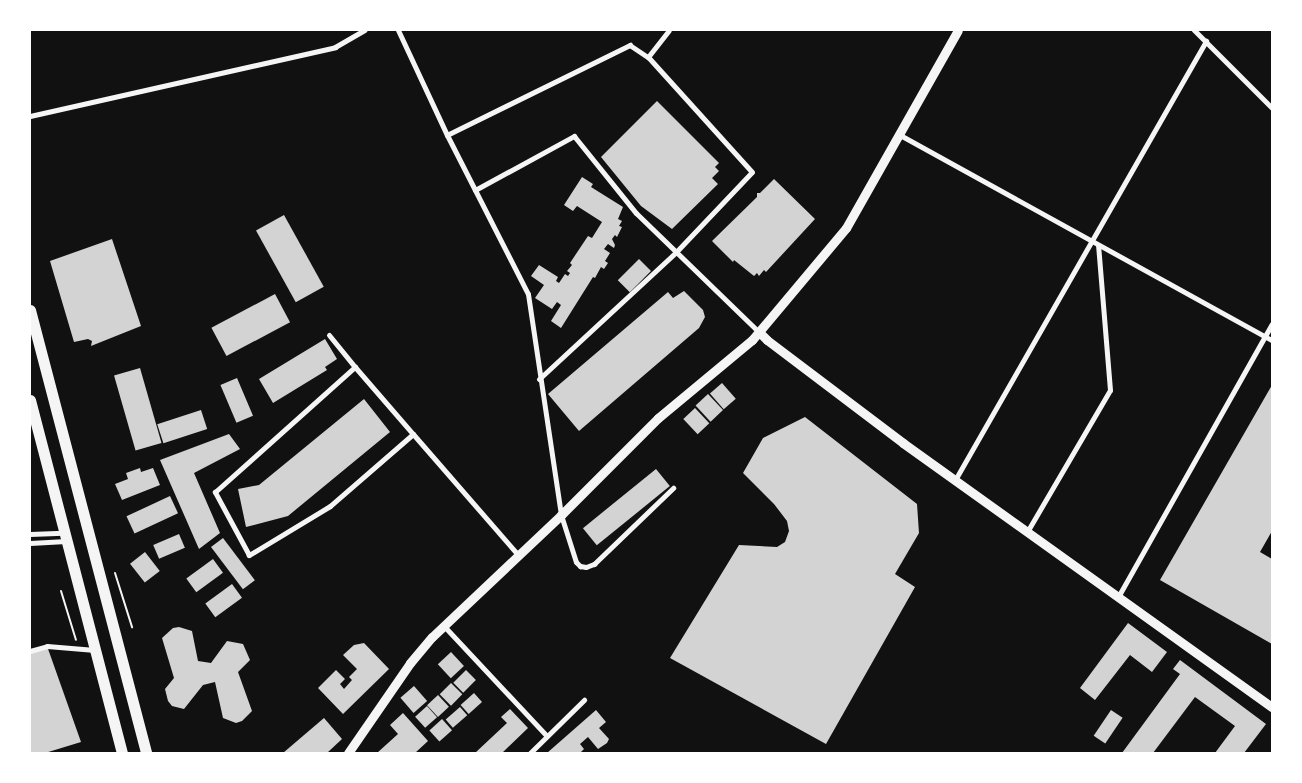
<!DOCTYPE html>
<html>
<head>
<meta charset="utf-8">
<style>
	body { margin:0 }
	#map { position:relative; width:1302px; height:783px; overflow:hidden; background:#111; font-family:Barlow,sans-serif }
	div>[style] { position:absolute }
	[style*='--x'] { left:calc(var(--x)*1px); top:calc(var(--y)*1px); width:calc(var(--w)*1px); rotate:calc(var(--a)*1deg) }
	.building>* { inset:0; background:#d3d3d3; transform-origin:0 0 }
	.path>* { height:2px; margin:-1px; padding:0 1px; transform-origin:1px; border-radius:1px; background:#f5f5f5 }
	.pedestrian>* { height:4.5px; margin:-2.25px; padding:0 2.25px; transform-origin:2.25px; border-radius:2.25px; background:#f5f5f5 }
	.minor>* { height:5px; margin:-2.5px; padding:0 2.5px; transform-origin:2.5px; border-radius:2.5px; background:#f5f5f5 }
	.tertiary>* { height:9px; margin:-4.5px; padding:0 4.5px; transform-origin:4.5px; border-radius:4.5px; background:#f5f5f5 }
	.trunk>* { height:11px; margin:-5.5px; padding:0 5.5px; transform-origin:5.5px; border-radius:5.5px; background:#f5f5f5 }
	span { translate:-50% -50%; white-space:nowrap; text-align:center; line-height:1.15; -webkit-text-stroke:4.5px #fff; paint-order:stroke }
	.frame { position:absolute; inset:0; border:31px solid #fff; pointer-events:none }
</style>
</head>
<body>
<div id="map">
	<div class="building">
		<div style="clip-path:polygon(657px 101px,719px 163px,715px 167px,719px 171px,712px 178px,718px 184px,672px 229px,641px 206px,601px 157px)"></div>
		<div style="clip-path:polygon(582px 177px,593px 184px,591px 187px,623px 207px,618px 219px,622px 221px,619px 226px,622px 227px,617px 237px,615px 235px,612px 239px,615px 245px,614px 248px,608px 244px,604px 249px,610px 253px,605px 261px,608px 263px,604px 269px,601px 267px,595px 278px,593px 277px,561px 328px,551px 321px,561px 305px,557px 302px,552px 309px,535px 298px,544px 285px,531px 276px,539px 265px,558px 277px,556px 281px,559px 283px,565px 274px,568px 276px,570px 273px,567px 271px,572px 265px,570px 263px,588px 236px,592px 238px,602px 222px,577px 206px,573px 211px,564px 205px)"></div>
		<div style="clip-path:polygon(774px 179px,815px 219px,766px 272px,764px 270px,759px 276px,757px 273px,754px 276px,734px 260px,733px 262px,712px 241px,757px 197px,757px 193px,760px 193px)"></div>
		<div style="left:284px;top:215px;width:82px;height:32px;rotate:61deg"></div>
		<div style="clip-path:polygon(112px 239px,141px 326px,91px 346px,92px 341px,88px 339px,74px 342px,50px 261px)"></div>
		<div style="left:639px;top:259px;width:17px;height:30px;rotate:45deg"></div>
		<div style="clip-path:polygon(684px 291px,703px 310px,705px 317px,699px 328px,579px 431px,548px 394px,668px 292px,673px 298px)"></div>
		<div style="left:275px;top:294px;width:32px;height:72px;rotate:62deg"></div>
		<div style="clip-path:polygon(325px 339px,337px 359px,325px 367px,327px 370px,273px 403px,259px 379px)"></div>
		<div style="left:140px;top:368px;width:78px;height:27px;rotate:74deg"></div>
		<div style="left:237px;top:378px;width:41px;height:18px;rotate:67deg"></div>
		<div style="left:722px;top:383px;width:21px;height:16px;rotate:49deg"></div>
		<div style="clip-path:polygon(1272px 385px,1272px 531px,1260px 552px,1272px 559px,1272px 644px,1160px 580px)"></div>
		<div style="left:708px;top:394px;width:22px;height:17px;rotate:47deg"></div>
		<div style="clip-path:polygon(364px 399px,390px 432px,288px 516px,246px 527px,238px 489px,259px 485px)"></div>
		<div style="left:695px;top:408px;width:21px;height:16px;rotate:47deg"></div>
		<div style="left:201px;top:410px;width:20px;height:46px;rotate:72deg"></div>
		<div style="clip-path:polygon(805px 417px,917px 504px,919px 533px,895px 574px,915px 587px,826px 744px,670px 658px,739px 545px,777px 547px,785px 542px,789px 531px,787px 521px,774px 504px,743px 473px,763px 438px)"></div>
		<div style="clip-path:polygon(229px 434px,240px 449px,194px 473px,220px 533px,199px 549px,160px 460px)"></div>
		<div style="clip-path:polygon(140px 468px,141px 472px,153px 468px,160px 485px,122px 500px,115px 484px,128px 479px,126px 473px)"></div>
		<div style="left:656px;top:469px;width:22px;height:94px;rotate:51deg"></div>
		<div style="left:170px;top:496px;width:19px;height:48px;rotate:65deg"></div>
		<div style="left:179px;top:534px;width:15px;height:28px;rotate:67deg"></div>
		<div style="left:223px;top:538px;width:53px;height:15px;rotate:53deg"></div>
		<div style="left:145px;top:552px;width:24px;height:19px;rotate:52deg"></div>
		<div style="left:213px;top:559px;width:17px;height:33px;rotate:54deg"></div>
		<div style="left:232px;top:584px;width:17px;height:33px;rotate:54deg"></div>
		<div style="clip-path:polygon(1128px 623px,1167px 652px,1152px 672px,1130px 655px,1095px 700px,1080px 688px)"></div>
		<div style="clip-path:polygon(179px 627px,192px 631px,198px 661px,211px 663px,227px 641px,243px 644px,250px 660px,238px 672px,252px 711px,242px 721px,236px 723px,223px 718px,215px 682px,203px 685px,184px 709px,172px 706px,168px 701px,165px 689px,174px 678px,162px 638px,173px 628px)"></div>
		<div style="clip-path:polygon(364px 643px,389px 669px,343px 714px,318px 688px,336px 670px,345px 679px,340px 684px,344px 689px,352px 680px,349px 677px,357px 669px,343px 655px,354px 645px)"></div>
		<div style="clip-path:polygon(47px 646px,81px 742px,45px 753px,30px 753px,30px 650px)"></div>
		<div style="left:451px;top:652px;width:19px;height:18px;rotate:47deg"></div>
		<div style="clip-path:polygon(1180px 660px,1266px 724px,1244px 753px,1215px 753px,1235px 726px,1195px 697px,1153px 753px,1122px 753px,1180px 674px,1173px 669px)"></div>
		<div style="left:466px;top:670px;width:14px;height:18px;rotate:45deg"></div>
		<div style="left:451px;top:683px;width:16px;height:16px;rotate:45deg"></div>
		<div style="left:414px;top:686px;width:20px;height:18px;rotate:49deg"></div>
		<div style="left:474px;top:693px;width:12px;height:18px;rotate:48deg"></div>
		<div style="left:438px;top:695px;width:16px;height:15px;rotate:47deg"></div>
		<div style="left:427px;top:706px;width:15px;height:16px;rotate:48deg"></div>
		<div style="left:460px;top:707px;width:11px;height:19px;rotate:49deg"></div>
		<div style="clip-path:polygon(510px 709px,528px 728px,502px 753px,475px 753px,507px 723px,501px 717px)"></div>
		<div style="clip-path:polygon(596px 710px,606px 722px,599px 728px,609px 739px,607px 743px,598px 749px,588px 737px,580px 744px,584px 749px,580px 753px,547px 753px)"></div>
		<div style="left:1111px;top:710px;width:14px;height:31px;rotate:34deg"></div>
		<div style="clip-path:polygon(403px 713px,428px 741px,415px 753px,377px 753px,398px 734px,390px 725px)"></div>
		<div style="clip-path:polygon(324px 718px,342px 739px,327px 753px,283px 753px)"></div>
		<div style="left:442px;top:719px;width:15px;height:17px;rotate:48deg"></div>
	</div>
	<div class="path">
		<div style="--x:115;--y:573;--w:57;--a:72.5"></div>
		<div style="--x:61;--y:591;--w:51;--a:73"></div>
	</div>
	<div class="pedestrian">
		<div style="--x:447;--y:135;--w:204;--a:-26.2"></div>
		<div style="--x:630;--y:45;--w:22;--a:34"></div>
	</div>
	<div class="minor">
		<div style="--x:398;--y:30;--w:116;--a:65"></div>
		<div style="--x:447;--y:135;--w:178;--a:63"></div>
		<div style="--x:528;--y:294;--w:223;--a:81.5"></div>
		<div style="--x:561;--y:515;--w:49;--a:72.3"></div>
		<div style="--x:576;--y:562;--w:6;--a:45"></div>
		<div style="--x:580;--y:566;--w:6;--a:9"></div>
		<div style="--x:586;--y:567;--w:9;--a:-21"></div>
		<div style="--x:594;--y:564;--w:110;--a:-43.9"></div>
		<div style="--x:1194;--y:30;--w:110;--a:45"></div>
		<div style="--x:30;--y:116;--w:313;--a:-12.7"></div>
		<div style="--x:335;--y:47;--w:34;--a:-30"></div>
		<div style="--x:900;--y:135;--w:425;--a:28.9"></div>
		<div style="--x:475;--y:190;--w:113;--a:-28.6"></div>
		<div style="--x:574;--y:136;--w:99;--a:51.2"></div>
		<div style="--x:636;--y:213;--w:171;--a:44.1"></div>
		<div style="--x:329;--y:335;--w:41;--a:50.9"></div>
		<div style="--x:539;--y:379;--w:187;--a:-42.8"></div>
		<div style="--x:676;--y:252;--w:110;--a:-46.5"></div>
		<div style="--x:752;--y:172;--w:155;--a:-132.1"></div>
		<div style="--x:648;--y:57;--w:34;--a:-52"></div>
		<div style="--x:413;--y:434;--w:110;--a:139.1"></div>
		<div style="--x:330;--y:506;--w:95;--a:148.8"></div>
		<div style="--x:249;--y:555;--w:72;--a:-118.4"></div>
		<div style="--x:215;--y:492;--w:188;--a:-41.8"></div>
		<div style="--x:355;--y:367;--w:89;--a:49.1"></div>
		<div style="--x:413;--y:434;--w:160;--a:49"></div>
		<div style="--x:955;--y:480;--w:506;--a:-60.24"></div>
		<div style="--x:1027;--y:532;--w:164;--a:-59.7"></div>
		<div style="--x:1110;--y:390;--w:145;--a:-94.7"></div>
		<div style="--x:30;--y:534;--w:33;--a:-2"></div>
		<div style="--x:30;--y:543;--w:36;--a:-3"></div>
		<div style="--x:1118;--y:597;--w:313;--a:-60.6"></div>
		<div style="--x:443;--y:625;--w:152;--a:46.9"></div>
		<div style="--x:30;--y:651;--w:18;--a:-16"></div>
		<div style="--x:47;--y:646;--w:48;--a:4.8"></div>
		<div style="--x:530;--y:753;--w:76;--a:-44.5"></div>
	</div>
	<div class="tertiary">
		<div style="--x:759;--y:332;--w:11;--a:45"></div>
		<div style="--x:767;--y:340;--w:171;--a:37.1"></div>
		<div style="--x:903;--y:443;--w:454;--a:35.6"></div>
		<div style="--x:348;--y:753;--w:109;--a:-55.4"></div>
		<div style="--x:410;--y:663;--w:34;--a:-50"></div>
		<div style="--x:432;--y:637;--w:178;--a:-43.4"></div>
		<div style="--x:561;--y:515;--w:137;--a:-45"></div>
		<div style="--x:658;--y:418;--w:122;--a:-39.7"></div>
		<div style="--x:752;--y:340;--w:146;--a:-50"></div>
		<div style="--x:846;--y:228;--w:227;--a:-60.5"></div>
	</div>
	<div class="trunk">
		<div style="--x:30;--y:310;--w:458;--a:75.3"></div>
		<div style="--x:30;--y:400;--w:365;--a:75.4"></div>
	</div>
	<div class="frame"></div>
</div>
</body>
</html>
